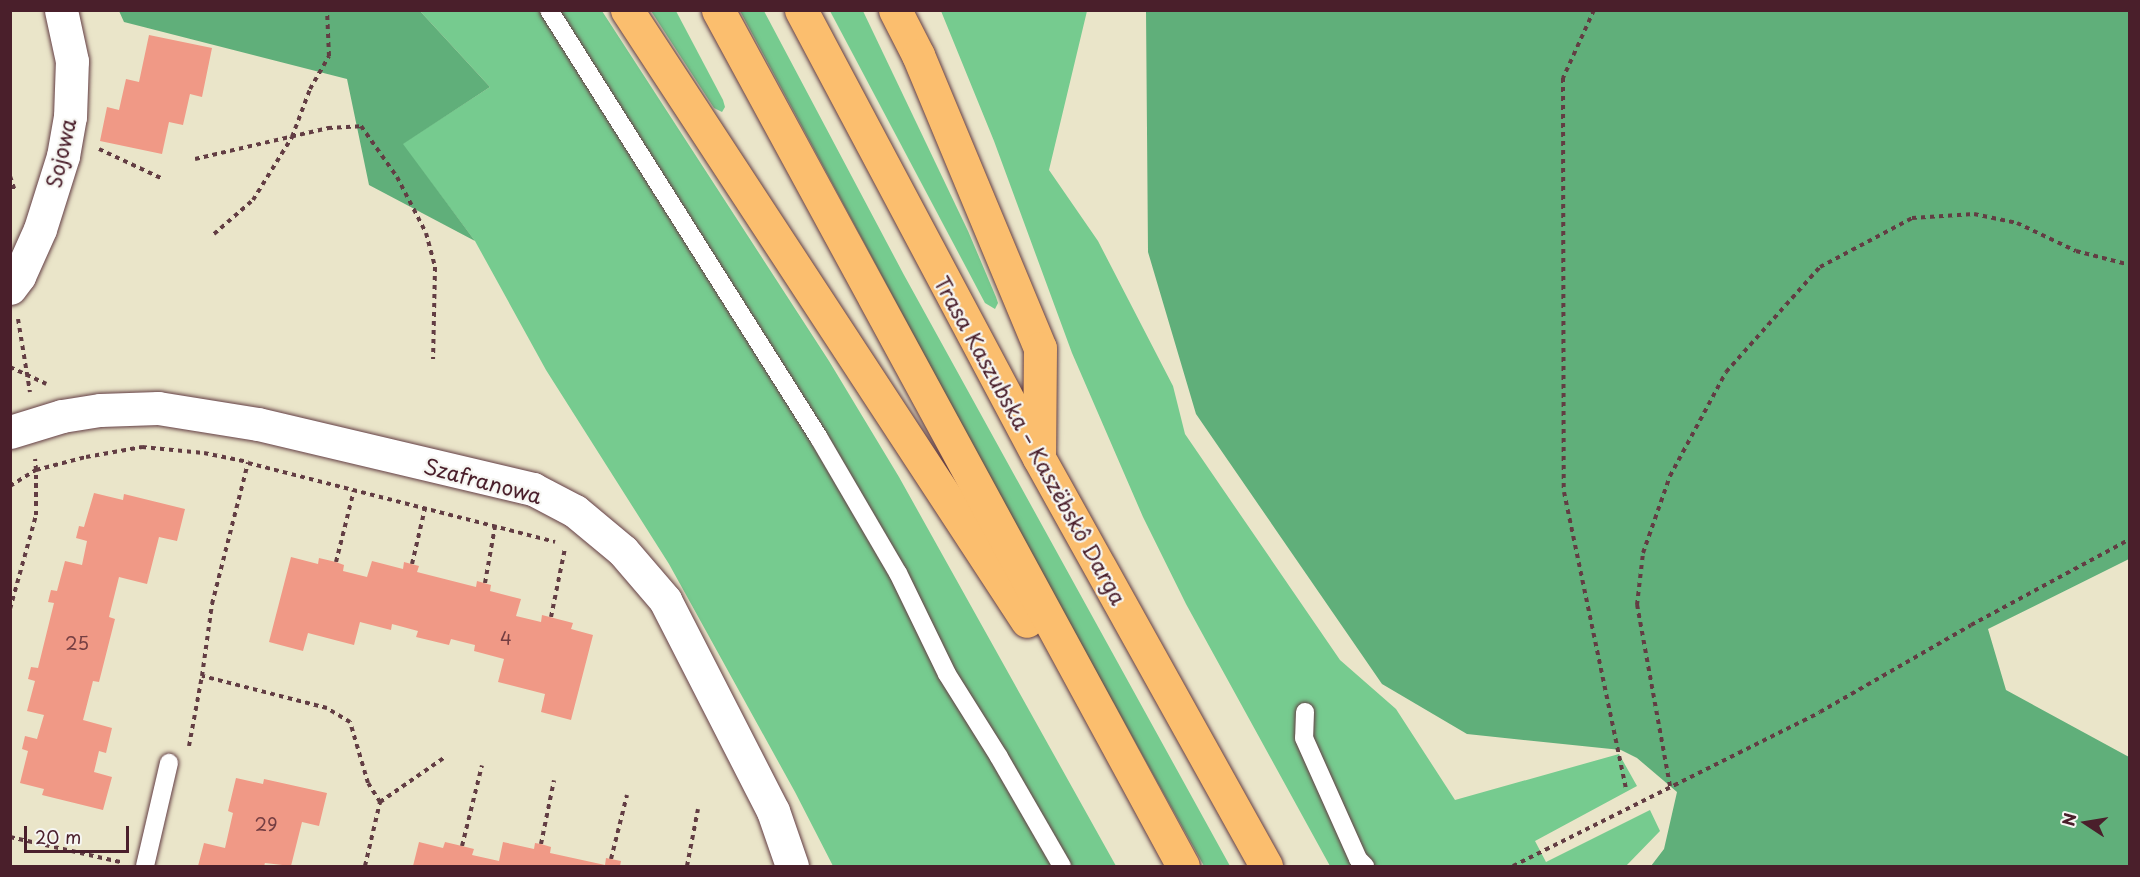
<!DOCTYPE html>
<html>
<head>
<meta charset="utf-8">
<style>
	body { margin:0 }
	#map { position:relative; width:2140px; height:877px; overflow:hidden; background:#eae5c9; font-family:"Playpen Sans",sans-serif }
	div>[style] { position:absolute }
	[style*='--x'] { left:calc(var(--x)*1px); top:calc(var(--y)*1px); width:calc(var(--w)*1px); rotate:calc(var(--a)*1deg) }
	.green>* { inset:0; background:#76cb8f }
	.forest>* { inset:0; background:#60af7a }
	.building>* { inset:0; background:#f09986 }
	.path>* { height:4px; margin-top:-2px; transform-origin:0; background:repeating-linear-gradient(90deg,#623d43 0 4.5px,transparent 0 9px) }
	.roads { filter:drop-shadow(0 0 2px #623d43) drop-shadow(0 0 2px #623d43) }
	.service>* { height:18px; margin:-9px; padding:0 9px; transform-origin:9px; border-radius:9px; background:#fff }
	.minor>* { height:33px; margin:-16.5px; padding:0 16.5px; transform-origin:16.5px; border-radius:16.5px; background:#fff }
	.motorway>* { height:33px; margin:-16.5px; padding:0 16.5px; transform-origin:16.5px; border-radius:16.5px; background:#fbbe6e }
	span { translate:-50% -50%; white-space:nowrap; text-align:center; line-height:1.15; -webkit-text-stroke:4.5px #f6f6f2; paint-order:stroke }
	.number-label { font-size:18px; color:#743e42 }
	.number-label span { -webkit-text-stroke-width:0 }
	.street-label { font-size:21px; color:#4a1f2b }
	.frame { position:absolute; inset:0; border:12px solid #4a1f2b; pointer-events:none }
	.north { position:absolute; left:2056px; top:793px; width:60px; height:60px; -webkit-text-stroke:4px #f6f6f2; paint-order:stroke; rotate:282deg; font-size:16px; font-weight:700; line-height:24px; text-align:center; color:#4a1f2b }
	.north::after { content:''; display:block; margin:auto; width:21px; height:27px; background:#4a1f2b; clip-path:polygon(50% 0,100% 100%,50% 72%,0 100%) }
	.scale { position:absolute; left:24px; top:826px; width:105px; height:27px; box-sizing:border-box; border:3px solid #4a1f2b; border-top:0; padding-left:8px; font-size:18px; line-height:21px; white-space:nowrap; color:#4a1f2b; -webkit-text-stroke:4px #f6f6f2; paint-order:stroke }
</style>
</head>
<body>
<div id="map">
	<div class="green">
		<div style="clip-path:polygon(420px 11px,602px 11px,829px 361px,899px 477px,1116px 866px,833px 866px,795px 792px,669px 564px,546px 370px,475px 241px,402px 144px,490px 87px)"></div>
		<div style="clip-path:polygon(651px 11px,676px 11px,723px 100px,725px 107px,722px 112px,714px 108px)"></div>
		<div style="clip-path:polygon(740px 11px,764px 11px,904px 275px,1230px 866px,1204px 866px,1032px 556px)"></div>
		<div style="clip-path:polygon(830px 11px,863px 11px,968px 231px,996px 297px,998px 303px,995px 309px,985px 303px)"></div>
		<div style="clip-path:polygon(941px 11px,1087px 11px,1049px 170px,1098px 241px,1173px 386px,1185px 434px,1340px 660px,1396px 709px,1455px 800px,1619px 754px,1637px 786px,1535px 841px,1546px 862px,1650px 810px,1660px 831px,1626px 866px,1330px 866px,1186px 604px,1143px 517px,1072px 353px,994px 141px)"></div>
	</div>
	<div class="forest">
		<div style="clip-path:polygon(119px 11px,420px 11px,490px 87px,403px 144px,475px 241px,369px 185px,347px 79px,124px 22px)"></div>
		<div style="clip-path:polygon(1146px 11px,2129px 11px,2129px 559px,1988px 629px,2006px 690px,2129px 757px,2129px 866px,1651px 866px,1664px 849px,1677px 792px,1637px 758px,1621px 750px,1467px 734px,1382px 684px,1196px 414px,1148px 252px)"></div>
	</div>
	<div class="building">
		<div style="clip-path:polygon(149px 35px,212px 48px,202px 97px,190px 94px,183px 125px,169px 122px,162px 154px,100px 141px,107px 107px,119px 110px,126px 79px,139px 82px)"></div>
		<div style="clip-path:polygon(94px 493px,123px 500px,124px 494px,185px 509px,177px 541px,159px 537px,147px 584px,119px 577px,109px 617px,115px 619px,99px 682px,93px 681px,83px 720px,112px 728px,106px 753px,99px 751px,94px 772px,112px 777px,103px 810px,42px 795px,44px 789px,20px 783px,28px 751px,22px 749px,25px 736px,37px 739px,44px 715px,27px 711px,35px 681px,28px 679px,31px 667px,38px 668px,54px 603px,48px 602px,51px 590px,57px 591px,65px 561px,82px 565px,87px 541px,76px 538px,79px 526px,84px 527px)"></div>
		<div style="clip-path:polygon(291px 557px,318px 564px,319px 558px,336px 562px,344px 565px,343px 571px,367px 577px,372px 561px,403px 569px,404px 562px,419px 566px,417px 572px,476px 587px,477px 581px,491px 585px,490px 591px,521px 599px,516px 616px,541px 622px,542px 615px,573px 623px,571px 629px,593px 635px,571px 720px,541px 712px,545px 694px,498px 682px,504px 659px,474px 651px,475px 645px,451px 639px,449px 645px,416px 637px,418px 631px,392px 624px,391px 630px,360px 622px,354px 645px,308px 633px,303px 651px,269px 642px)"></div>
		<div style="clip-path:polygon(236px 778px,263px 784px,264px 779px,327px 793px,319px 826px,302px 822px,291px 866px,265px 863px,264px 866px,198px 866px,204px 843px,225px 848px,233px 813px,228px 811px)"></div>
		<div style="clip-path:polygon(419px 842px,443px 848px,445px 842px,462px 846px,474px 849px,472px 855px,499px 861px,503px 842px,534px 849px,535px 843px,541px 844px,551px 847px,550px 853px,605px 865px,606px 858px,621px 861px,620px 866px,413px 866px)"></div>
	</div>
	<div class="path">
		<div style="--x:1594;--y:10;--w:75;--a:114.5"></div>
		<div style="--x:1563;--y:78;--w:414;--a:89.9"></div>
		<div style="--x:1564;--y:492;--w:303;--a:78.2"></div>
		<div style="--x:99;--y:149;--w:68;--a:25.1"></div>
		<div style="--x:195;--y:159;--w:137;--a:-13.1"></div>
		<div style="--x:328;--y:128;--w:33;--a:-3"></div>
		<div style="--x:361;--y:126;--w:62;--a:54.8"></div>
		<div style="--x:397;--y:177;--w:63;--a:62.6"></div>
		<div style="--x:426;--y:233;--w:35;--a:75"></div>
		<div style="--x:435;--y:267;--w:92;--a:91.2"></div>
		<div style="--x:10;--y:176;--w:16;--a:72"></div>
		<div style="--x:214;--y:234;--w:52;--a:-41.1"></div>
		<div style="--x:253;--y:200;--w:74;--a:-58.2"></div>
		<div style="--x:292;--y:137;--w:51;--a:-69.4"></div>
		<div style="--x:310;--y:89;--w:38;--a:-60"></div>
		<div style="--x:329;--y:56;--w:46;--a:-92.5"></div>
		<div style="--x:18;--y:319;--w:74;--a:80.7"></div>
		<div style="--x:10;--y:367;--w:40;--a:25"></div>
		<div style="--x:10;--y:486;--w:31;--a:-32"></div>
		<div style="--x:36;--y:470;--w:11;--a:-95"></div>
		<div style="--x:336;--y:562;--w:74;--a:-76"></div>
		<div style="--x:412;--y:564;--w:57;--a:-76.9"></div>
		<div style="--x:485;--y:583;--w:58;--a:-80"></div>
		<div style="--x:10;--y:609;--w:98;--a:-74.5"></div>
		<div style="--x:36;--y:515;--w:45;--a:-90"></div>
		<div style="--x:36;--y:470;--w:52;--a:-14.6"></div>
		<div style="--x:86;--y:457;--w:57;--a:-10.1"></div>
		<div style="--x:142;--y:447;--w:62;--a:5.5"></div>
		<div style="--x:204;--y:453;--w:45;--a:11.6"></div>
		<div style="--x:551;--y:617;--w:70;--a:-78.5"></div>
		<div style="--x:189;--y:746;--w:71;--a:-79.5"></div>
		<div style="--x:1670;--y:786;--w:184;--a:-100.3"></div>
		<div style="--x:1637;--y:605;--w:52;--a:-83.4"></div>
		<div style="--x:1643;--y:553;--w:82;--a:-70.7"></div>
		<div style="--x:1670;--y:476;--w:118;--a:-61.7"></div>
		<div style="--x:1726;--y:372;--w:141;--a:-48.2"></div>
		<div style="--x:1820;--y:267;--w:104;--a:-28"></div>
		<div style="--x:1912;--y:218;--w:62;--a:-3.7"></div>
		<div style="--x:1974;--y:214;--w:44;--a:11.8"></div>
		<div style="--x:2017;--y:223;--w:65;--a:25.4"></div>
		<div style="--x:2076;--y:251;--w:56;--a:14.5"></div>
		<div style="--x:380;--y:802;--w:22;--a:-122"></div>
		<div style="--x:368;--y:783;--w:64;--a:-106.4"></div>
		<div style="--x:350;--y:722;--w:27;--a:-149"></div>
		<div style="--x:327;--y:708;--w:129;--a:-165.6"></div>
		<div style="--x:202;--y:676;--w:73;--a:-82.1"></div>
		<div style="--x:212;--y:604;--w:146;--a:-75.7"></div>
		<div style="--x:248;--y:463;--w:317;--a:14.4"></div>
		<div style="--x:10;--y:837;--w:113;--a:12.8"></div>
		<div style="--x:541;--y:844;--w:65;--a:-78.5"></div>
		<div style="--x:462;--y:846;--w:83;--a:-76.1"></div>
		<div style="--x:611;--y:859;--w:66;--a:-76"></div>
		<div style="--x:365;--y:866;--w:66;--a:-76.8"></div>
		<div style="--x:380;--y:802;--w:79;--a:-34.7"></div>
		<div style="--x:687;--y:866;--w:58;--a:-79.1"></div>
		<div style="--x:1513;--y:866;--w:343;--a:-26.6"></div>
		<div style="--x:1820;--y:712;--w:174;--a:-29.9"></div>
		<div style="--x:1971;--y:625;--w:181;--a:-28.4"></div>
	</div>
	<div class="roads">
		<div class="service">
			<div style="--x:549;--y:10;--w:506;--a:57.75"></div>
			<div style="--x:819;--y:438;--w:156;--a:59.7"></div>
			<div style="--x:898;--y:573;--w:112;--a:64.1"></div>
			<div style="--x:947;--y:674;--w:98;--a:57.9"></div>
			<div style="--x:999;--y:757;--w:126;--a:60"></div>
			<div style="--x:1305;--y:712;--w:26;--a:92"></div>
			<div style="--x:1304;--y:738;--w:133;--a:65.9"></div>
			<div style="--x:1358;--y:859;--w:10;--a:45"></div>
			<div style="--x:145;--y:866;--w:106;--a:-76.9"></div>
		</div>
		<div class="minor">
			<div style="--x:10;--y:288;--w:15;--a:-53"></div>
			<div style="--x:19;--y:276;--w:51;--a:-65.9"></div>
			<div style="--x:40;--y:229;--w:77;--a:-72.5"></div>
			<div style="--x:63;--y:156;--w:40;--a:-80"></div>
			<div style="--x:70;--y:117;--w:56;--a:-88"></div>
			<div style="--x:72;--y:61;--w:52;--a:-102.2"></div>
			<div style="--x:10;--y:432;--w:54;--a:-17.1"></div>
			<div style="--x:62;--y:416;--w:38;--a:-9"></div>
			<div style="--x:100;--y:410;--w:58;--a:-2"></div>
			<div style="--x:158;--y:408;--w:101;--a:9.1"></div>
			<div style="--x:258;--y:424;--w:283;--a:13.3"></div>
			<div style="--x:533;--y:489;--w:47;--a:27.6"></div>
			<div style="--x:575;--y:511;--w:62;--a:39.8"></div>
			<div style="--x:623;--y:551;--w:65;--a:49.4"></div>
			<div style="--x:665;--y:600;--w:237;--a:62.9"></div>
			<div style="--x:773;--y:811;--w:58;--a:70.9"></div>
		</div>
		<div class="motorway">
			<div style="--x:627;--y:10;--w:730;--a:56.79"></div>
			<div style="--x:718;--y:10;--w:974;--a:61.49"></div>
			<div style="--x:801;--y:10;--w:507;--a:62.02"></div>
			<div style="--x:1039;--y:458;--w:467;--a:60.9"></div>
			<div style="--x:895;--y:10;--w:51;--a:62.9"></div>
			<div style="--x:918;--y:55;--w:317;--a:67.4"></div>
			<div style="--x:1040;--y:348;--w:105;--a:90.5"></div>
		</div>
	</div>
	<div class="number-label">
		<span style="left:506px;top:638px">4</span>
		<span style="left:77px;top:643px">25</span>
		<span style="left:266px;top:824px">29</span>
	</div>
	<div class="street-label">
		<span style="left:60px;top:153px;rotate:-77deg">Sojowa</span>
		<span style="left:1031px;top:440px;rotate:61deg">Trasa Kaszubska – Kaszëbskô Darga</span>
		<span style="left:483px;top:480px;rotate:15deg">Szafranowa</span>
	</div>
	<div class="frame"></div>
	<div class="north">N</div>
	<div class="scale">20 m</div>
</div>
</body>
</html>
